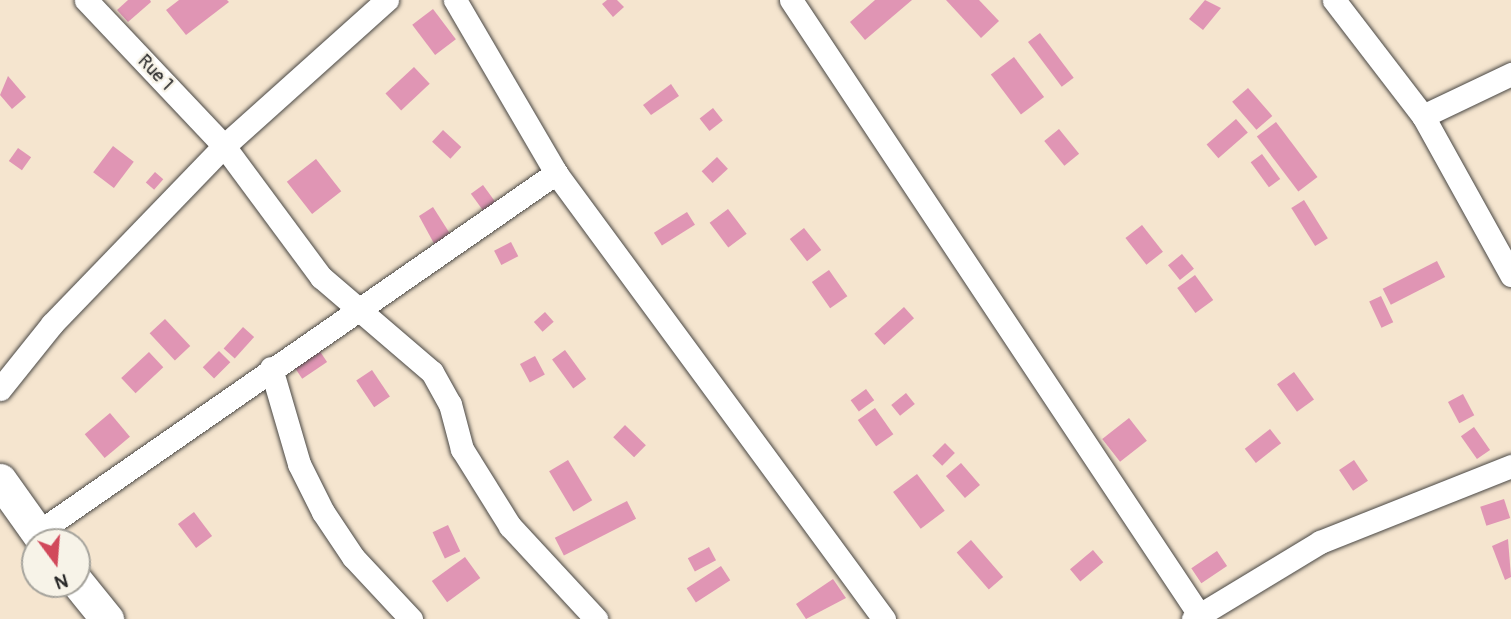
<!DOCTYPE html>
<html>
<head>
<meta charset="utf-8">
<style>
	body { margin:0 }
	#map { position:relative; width:1511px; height:619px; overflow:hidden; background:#f5e5cf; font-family:Pangolin,sans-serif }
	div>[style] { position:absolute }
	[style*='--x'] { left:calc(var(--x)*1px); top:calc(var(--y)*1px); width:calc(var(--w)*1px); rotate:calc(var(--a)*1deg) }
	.building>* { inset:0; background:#e095b4; transform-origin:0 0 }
	.roads { filter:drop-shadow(0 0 2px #494744) drop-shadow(0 0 2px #494744) }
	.street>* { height:23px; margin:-11.5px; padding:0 11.5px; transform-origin:11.5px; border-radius:11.5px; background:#fff }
	.secondary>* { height:33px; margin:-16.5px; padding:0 16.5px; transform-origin:16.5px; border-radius:16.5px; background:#fff }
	span { translate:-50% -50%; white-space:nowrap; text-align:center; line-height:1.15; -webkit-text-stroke:5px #f7f3e8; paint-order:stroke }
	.street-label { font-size:19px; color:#2b2b2b }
	.north { position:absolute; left:21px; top:528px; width:70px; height:70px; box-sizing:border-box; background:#f7f3e8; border:2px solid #a5a39c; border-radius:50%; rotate:164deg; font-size:19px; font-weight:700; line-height:28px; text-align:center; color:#2b2b2b }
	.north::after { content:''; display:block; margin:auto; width:24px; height:32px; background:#d1495b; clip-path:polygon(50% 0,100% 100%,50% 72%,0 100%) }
</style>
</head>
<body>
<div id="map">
	<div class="building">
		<div style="clip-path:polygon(128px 0,150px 0,151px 2px,128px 22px,117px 10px)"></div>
		<div style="clip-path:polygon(179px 0,227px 0,229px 2px,186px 35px,166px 10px)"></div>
		<div style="clip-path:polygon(607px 0,617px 0,624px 7px,613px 17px,602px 4px)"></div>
		<div style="clip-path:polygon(875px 0,912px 0,865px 40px,850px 22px)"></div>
		<div style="clip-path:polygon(946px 0,979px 0,999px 21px,981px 38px)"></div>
		<div style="clip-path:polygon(1205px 0,1221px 8px,1203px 30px,1189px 19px)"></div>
		<div style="left:433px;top:9px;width:38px;height:26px;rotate:53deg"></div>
		<div style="left:1040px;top:33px;width:56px;height:15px;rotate:53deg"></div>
		<div style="left:1014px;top:57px;width:50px;height:29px;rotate:53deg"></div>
		<div style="left:414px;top:67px;width:23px;height:39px;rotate:47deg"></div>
		<div style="clip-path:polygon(8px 76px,26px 97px,12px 109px,0 95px)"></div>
		<div style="clip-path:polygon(671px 84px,679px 96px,651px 115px,643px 105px)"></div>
		<div style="left:1248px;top:88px;width:37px;height:21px;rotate:49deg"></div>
		<div style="left:713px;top:108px;width:16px;height:17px;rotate:52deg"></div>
		<div style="left:1236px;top:119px;width:18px;height:39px;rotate:49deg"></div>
		<div style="left:1276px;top:122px;width:69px;height:24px;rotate:53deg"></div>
		<div style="left:1059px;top:129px;width:32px;height:19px;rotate:51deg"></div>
		<div style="left:443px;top:130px;width:25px;height:16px;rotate:43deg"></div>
		<div style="left:113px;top:146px;width:26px;height:33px;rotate:37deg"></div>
		<div style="left:18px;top:148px;width:16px;height:16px;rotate:35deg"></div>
		<div style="left:1262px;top:154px;width:31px;height:14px;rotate:54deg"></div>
		<div style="left:717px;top:157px;width:16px;height:21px;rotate:47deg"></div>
		<div style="left:316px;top:159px;width:41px;height:37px;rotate:52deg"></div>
		<div style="left:155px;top:172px;width:11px;height:14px;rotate:41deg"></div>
		<div style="left:483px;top:185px;width:22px;height:15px;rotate:54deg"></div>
		<div style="left:1304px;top:200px;width:45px;height:15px;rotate:58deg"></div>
		<div style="clip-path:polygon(433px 207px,454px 240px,437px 249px,419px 216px)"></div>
		<div style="left:728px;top:209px;width:31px;height:23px;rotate:53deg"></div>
		<div style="left:687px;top:212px;width:15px;height:39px;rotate:58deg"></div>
		<div style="left:1142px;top:225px;width:34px;height:21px;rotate:52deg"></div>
		<div style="left:804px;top:228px;width:28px;height:18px;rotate:52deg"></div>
		<div style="left:511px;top:242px;width:16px;height:19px;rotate:63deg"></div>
		<div style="left:1182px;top:254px;width:19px;height:18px;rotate:51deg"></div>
		<div style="left:1437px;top:261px;width:18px;height:61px;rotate:63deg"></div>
		<div style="left:829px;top:270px;width:32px;height:21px;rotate:55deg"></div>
		<div style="left:1195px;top:275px;width:31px;height:22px;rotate:54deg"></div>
		<div style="left:1381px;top:296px;width:29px;height:13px;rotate:65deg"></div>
		<div style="left:904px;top:307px;width:15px;height:40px;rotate:48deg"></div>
		<div style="left:545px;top:312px;width:13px;height:15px;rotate:48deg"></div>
		<div style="left:165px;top:319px;width:37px;height:21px;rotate:47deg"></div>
		<div style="left:243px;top:327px;width:15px;height:29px;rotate:42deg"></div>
		<div style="left:317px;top:347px;width:18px;height:30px;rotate:56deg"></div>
		<div style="left:565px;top:350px;width:36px;height:16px;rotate:54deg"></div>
		<div style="left:219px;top:351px;width:16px;height:23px;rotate:45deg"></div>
		<div style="left:149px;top:352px;width:21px;height:38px;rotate:47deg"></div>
		<div style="left:535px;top:356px;width:21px;height:17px;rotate:62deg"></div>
		<div style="left:372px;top:370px;width:32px;height:19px;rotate:56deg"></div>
		<div style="left:1294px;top:372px;width:34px;height:21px;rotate:54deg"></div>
		<div style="left:866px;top:389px;width:14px;height:19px;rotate:54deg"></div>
		<div style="left:906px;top:393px;width:14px;height:19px;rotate:51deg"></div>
		<div style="left:1463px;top:394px;width:24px;height:17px;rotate:62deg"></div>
		<div style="left:875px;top:408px;width:32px;height:21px;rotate:55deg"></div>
		<div style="left:110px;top:413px;width:31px;height:33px;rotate:50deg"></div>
		<div style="left:1129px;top:418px;width:29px;height:34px;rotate:52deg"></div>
		<div style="left:625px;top:425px;width:29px;height:17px;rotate:44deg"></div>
		<div style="left:1474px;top:427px;width:28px;height:16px;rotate:55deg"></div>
		<div style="left:1270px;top:429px;width:18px;height:32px;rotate:52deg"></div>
		<div style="left:945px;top:443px;width:14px;height:18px;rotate:45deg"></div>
		<div style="left:568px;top:460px;width:47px;height:22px;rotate:59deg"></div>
		<div style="left:1354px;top:460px;width:25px;height:18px;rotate:56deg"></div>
		<div style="left:961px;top:463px;width:29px;height:20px;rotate:49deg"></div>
		<div style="left:917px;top:474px;width:46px;height:30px;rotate:53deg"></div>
		<div style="left:1504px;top:499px;width:20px;height:25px;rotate:72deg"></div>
		<div style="left:627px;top:501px;width:20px;height:81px;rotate:63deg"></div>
		<div style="left:194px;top:512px;width:30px;height:20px;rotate:53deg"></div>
		<div style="left:448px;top:525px;width:29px;height:17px;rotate:65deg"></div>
		<div style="clip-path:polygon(1508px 539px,1511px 577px,1505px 580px,1492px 546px)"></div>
		<div style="left:971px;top:540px;width:49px;height:19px;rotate:49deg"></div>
		<div style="left:709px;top:547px;width:15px;height:24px;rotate:62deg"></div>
		<div style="left:1093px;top:550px;width:16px;height:30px;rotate:50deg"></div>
		<div style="left:1217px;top:551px;width:18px;height:31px;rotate:56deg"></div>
		<div style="left:465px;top:557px;width:26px;height:41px;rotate:54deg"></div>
		<div style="left:721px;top:566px;width:17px;height:41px;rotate:57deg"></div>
		<div style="clip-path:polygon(833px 579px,846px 598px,806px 619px,796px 604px)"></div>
	</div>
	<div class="roads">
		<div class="street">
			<div style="--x:86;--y:0;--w:201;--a:46.6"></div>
			<div style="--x:224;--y:146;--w:163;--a:53.5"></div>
			<div style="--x:321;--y:277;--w:146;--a:40.6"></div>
			<div style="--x:432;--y:372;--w:37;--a:61"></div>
			<div style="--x:450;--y:404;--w:47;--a:75.1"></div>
			<div style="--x:462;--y:449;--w:91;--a:58.1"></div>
			<div style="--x:510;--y:526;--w:127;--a:47.2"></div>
			<div style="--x:455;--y:0;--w:200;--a:59.7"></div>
			<div style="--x:556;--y:173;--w:554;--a:53.67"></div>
			<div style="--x:791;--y:0;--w:743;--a:56.42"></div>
			<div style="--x:1334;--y:0;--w:146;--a:52.5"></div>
			<div style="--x:1423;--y:116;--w:182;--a:61"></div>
			<div style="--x:1423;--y:116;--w:98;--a:-25.5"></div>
			<div style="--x:271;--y:368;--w:100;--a:73.7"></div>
			<div style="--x:299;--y:464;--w:54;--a:63.4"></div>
			<div style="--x:323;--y:512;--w:54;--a:56.3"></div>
			<div style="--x:353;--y:557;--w:85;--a:46.9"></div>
			<div style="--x:0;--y:389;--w:83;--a:-51.3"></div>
			<div style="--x:52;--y:324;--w:248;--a:-46"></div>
			<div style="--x:224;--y:146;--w:219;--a:-41.9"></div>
			<div style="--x:37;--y:533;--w:632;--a:-34.75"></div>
			<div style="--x:1193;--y:619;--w:149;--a:-31.2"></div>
			<div style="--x:1320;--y:542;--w:206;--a:-21.7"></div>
		</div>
		<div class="secondary">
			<div style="--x:0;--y:480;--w:76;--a:54.6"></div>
			<div style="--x:77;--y:582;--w:48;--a:51"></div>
		</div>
	</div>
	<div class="street-label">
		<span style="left:155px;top:73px;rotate:46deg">Rue 1</span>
	</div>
	<div class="north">N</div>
</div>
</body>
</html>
